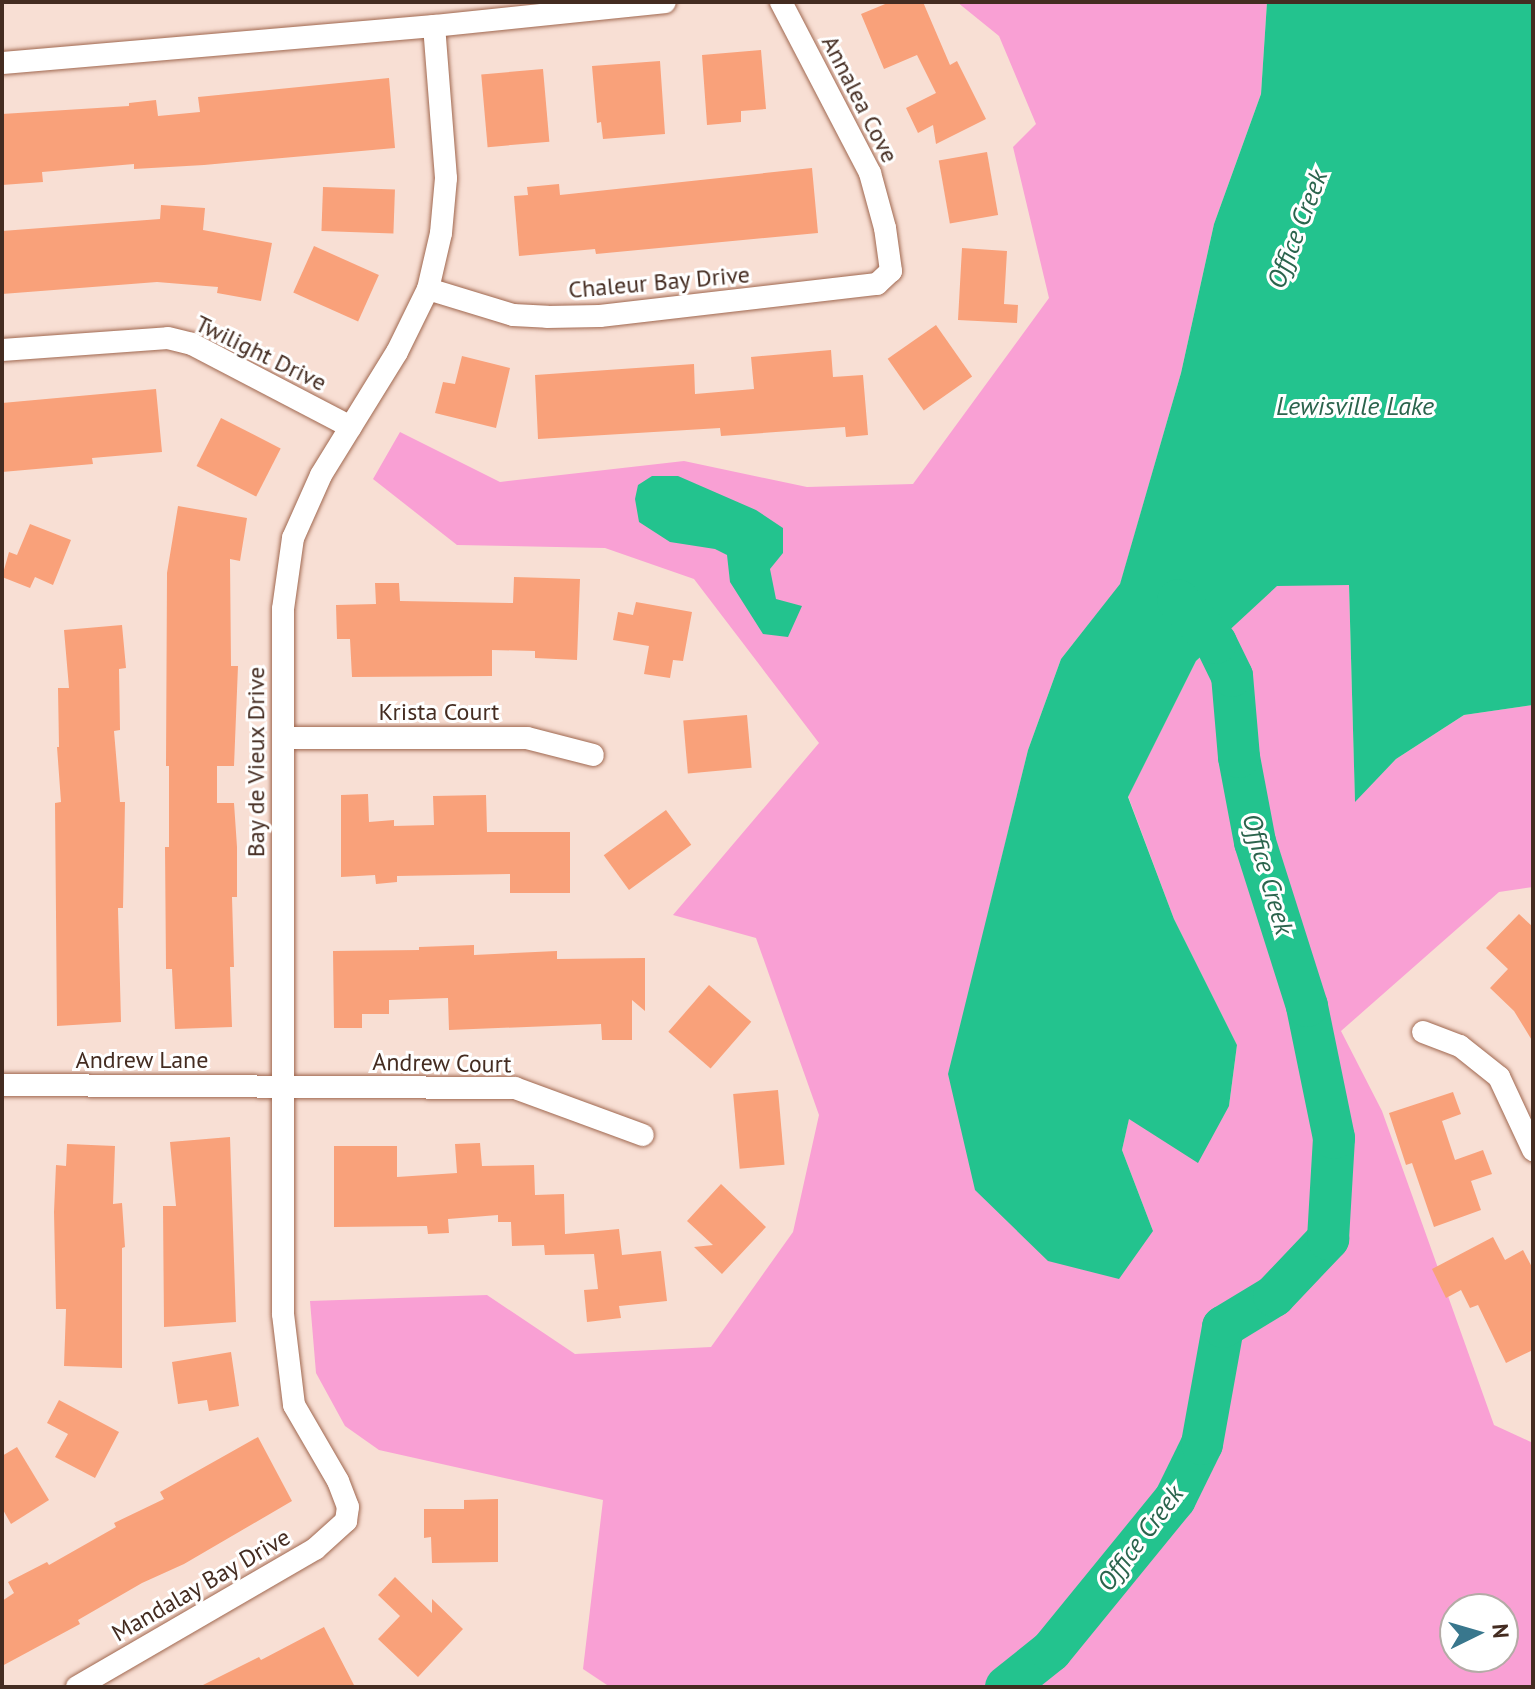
<!DOCTYPE html>
<html>
<head>
<meta charset="utf-8">
<style>
	body { margin:0 }
	#map { position:relative; width:1535px; height:1689px; overflow:hidden; background:#f8dfd4; font-family:"PT Sans",sans-serif }
	div>[style] { position:absolute }
	[style*='--x'] { left:calc(var(--x)*1px); top:calc(var(--y)*1px); width:calc(var(--w)*1px); rotate:calc(var(--a)*1deg) }
	.green>* { inset:0; background:#f9a0d4 }
	.water>* { inset:0; background:#23c38e }
	.river>* { height:42px; margin:-21px; padding:0 21px; transform-origin:21px; border-radius:21px; background:#23c38e }
	.building>* { inset:0; background:#f9a17a; transform-origin:0 0 }
	.roads { filter:drop-shadow(0 0 2px #a06850) drop-shadow(0 0 2px #a06850) }
	.minor>* { height:22px; margin:-11px; padding:0 11px; transform-origin:11px; border-radius:11px; background:#fff }
	span { translate:-50% -50%; white-space:nowrap; text-align:center; line-height:1.15; -webkit-text-stroke:6px #fff; paint-order:stroke }
	.street-label { font-size:24px; color:#442c21 }
	.water-label { font-size:26px; color:#2b644d; font-style:italic }
	.frame { position:absolute; inset:0; border:4px solid #442c21; pointer-events:none }
	.north { position:absolute; left:1439px; top:1593px; width:80px; height:80px; box-sizing:border-box; background:#fff; border:2px solid #b4aba6; border-radius:50%; rotate:85deg; font-size:22px; font-weight:700; line-height:32px; text-align:center; color:#442c21 }
	.north::after { content:''; display:block; margin:auto; width:28px; height:36px; background:#39778d; clip-path:polygon(50% 0,100% 100%,50% 72%,0 100%) }
</style>
</head>
<body>
<div id="map">
	<div class="green">
		<div style="clip-path:polygon(evenodd,957px 2px,1267px 2px,1261px 94px,1214px 224px,1181px 373px,1120px 585px,1061px 659px,1028px 750px,987px 918px,1153px 1231px,1122px 1150px,1129px 1118px,1229px 1106px,1237px 1045px,1174px 919px,1128px 796px,1196px 661px,1277px 585px,1349px 585px,1355px 801px,1396px 759px,1464px 715px,1533px 705px,1533px 887px,1499px 892px,1341px 1031px,1382px 1111px,1494px 1425px,1533px 1443px,1533px 1687px,610px 1687px,583px 1669px,603px 1500px,379px 1450px,345px 1426px,316px 1373px,310px 1301px,487px 1295px,575px 1354px,711px 1347px,793px 1232px,819px 1115px,756px 938px,673px 915px,819px 743px,694px 579px,605px 548px,457px 545px,373px 479px,400px 432px,500px 482px,684px 461px,807px 487px,913px 484px,1049px 298px,1013px 147px,1036px 124px,999px 36px,957px 2px,1455px 1609px,1503px 1609px,1503px 1657px,1455px 1657px,1455px 1609px)"></div>
	</div>
	<div class="water">
		<div style="clip-path:polygon(1267px 2px,1533px 2px,1533px 705px,1464px 715px,1396px 759px,1355px 802px,1349px 585px,1277px 586px,1196px 661px,1128px 797px,1174px 919px,1237px 1045px,1229px 1106px,1198px 1163px,1129px 1119px,1122px 1150px,1153px 1231px,1119px 1279px,1048px 1261px,975px 1190px,948px 1074px,1028px 750px,1061px 659px,1120px 584px,1181px 373px,1214px 224px,1261px 94px)"></div>
		<div style="clip-path:polygon(652px 476px,678px 476px,756px 510px,783px 528px,783px 553px,770px 569px,776px 599px,802px 606px,788px 637px,763px 634px,730px 582px,727px 555px,715px 549px,670px 542px,639px 522px,635px 499px,638px 485px)"></div>
	</div>
	<div class="river">
		<div style="--x:1006;--y:1687;--w:58;--a:-38.7"></div>
		<div style="--x:1051;--y:1651;--w:196;--a:-50.8"></div>
		<div style="--x:1175;--y:1499;--w:61;--a:-63.9"></div>
		<div style="--x:1202;--y:1444;--w:119;--a:-79.8"></div>
		<div style="--x:1223;--y:1327;--w:60;--a:-31.3"></div>
		<div style="--x:1274;--y:1296;--w:79;--a:-46.5"></div>
		<div style="--x:1328;--y:1239;--w:101;--a:-86.6"></div>
		<div style="--x:1334;--y:1138;--w:135;--a:-101.6"></div>
		<div style="--x:1307;--y:1006;--w:172;--a:-107.6"></div>
		<div style="--x:1255;--y:842;--w:86;--a:-100.7"></div>
		<div style="--x:1239;--y:757;--w:81;--a:-94.9"></div>
		<div style="--x:1232;--y:676;--w:37;--a:-116"></div>
		<div style="--x:1216;--y:643;--w:57;--a:-131.5"></div>
	</div>
	<div class="building">
		<div style="clip-path:polygon(890px 2px,923px 2px,950px 65px,957px 61px,986px 119px,936px 144px,933px 125px,918px 133px,906px 108px,936px 93px,917px 55px,884px 69px,861px 14px)"></div>
		<div style="clip-path:polygon(761px 50px,766px 109px,741px 111px,741px 122px,707px 125px,702px 55px)"></div>
		<div style="clip-path:polygon(660px 61px,665px 134px,603px 139px,601px 122px,597px 123px,592px 66px)"></div>
		<div style="left:543px;top:69px;width:73px;height:62px;rotate:85deg"></div>
		<div style="clip-path:polygon(389px 78px,395px 148px,204px 165px,134px 169px,134px 164px,42px 172px,43px 182px,2px 185px,2px 114px,129px 106px,129px 103px,156px 100px,158px 116px,200px 112px,198px 97px)"></div>
		<div style="left:987px;top:152px;width:64px;height:49px;rotate:80deg"></div>
		<div style="clip-path:polygon(812px 168px,818px 233px,596px 254px,595px 249px,519px 256px,514px 196px,528px 195px,527px 187px,559px 184px,560px 195px)"></div>
		<div style="left:323px;top:187px;width:72px;height:44px;rotate:2deg"></div>
		<div style="clip-path:polygon(161px 205px,205px 208px,203px 230px,272px 243px,261px 301px,217px 293px,218px 287px,157px 282px,2px 294px,2px 231px,160px 219px)"></div>
		<div style="left:314px;top:246px;width:71px;height:51px;rotate:24deg"></div>
		<div style="clip-path:polygon(962px 248px,1007px 251px,1004px 304px,1018px 305px,1017px 323px,958px 320px)"></div>
		<div style="left:936px;top:325px;width:63px;height:59px;rotate:55deg"></div>
		<div style="clip-path:polygon(831px 350px,833px 377px,863px 375px,868px 435px,846px 437px,845px 427px,721px 436px,720px 428px,538px 439px,535px 375px,694px 364px,695px 394px,754px 389px,751px 357px)"></div>
		<div style="clip-path:polygon(462px 356px,510px 368px,496px 428px,435px 413px,443px 382px,455px 384px)"></div>
		<div style="clip-path:polygon(156px 389px,162px 452px,92px 458px,93px 464px,2px 472px,2px 403px)"></div>
		<div style="left:221px;top:418px;width:67px;height:54px;rotate:27deg"></div>
		<div style="clip-path:polygon(178px 506px,247px 518px,240px 561px,230px 559px,231px 666px,238px 666px,234px 766px,217px 766px,217px 803px,234px 803px,237px 847px,237px 897px,232px 897px,234px 967px,230px 967px,232px 1027px,175px 1029px,172px 969px,166px 969px,165px 847px,169px 847px,169px 766px,166px 766px,167px 573px)"></div>
		<div style="clip-path:polygon(30px 524px,71px 540px,53px 585px,35px 577px,30px 588px,2px 577px,9px 552px,17px 555px)"></div>
		<div style="clip-path:polygon(514px 577px,580px 579px,577px 660px,535px 658px,535px 651px,492px 650px,492px 676px,352px 677px,350px 639px,337px 639px,336px 605px,376px 604px,375px 583px,399px 583px,400px 601px,513px 603px)"></div>
		<div style="clip-path:polygon(636px 602px,692px 612px,683px 661px,673px 660px,670px 678px,644px 674px,649px 646px,613px 640px,618px 612px,633px 615px)"></div>
		<div style="clip-path:polygon(122px 625px,126px 668px,119px 669px,120px 730px,114px 731px,120px 802px,125px 802px,123px 908px,118px 908px,121px 1022px,57px 1026px,55px 803px,61px 802px,57px 747px,59px 747px,58px 688px,69px 688px,64px 630px)"></div>
		<div style="left:747px;top:715px;width:53px;height:64px;rotate:85deg"></div>
		<div style="clip-path:polygon(368px 794px,369px 822px,394px 820px,394px 826px,434px 825px,433px 796px,486px 795px,487px 832px,570px 832px,570px 893px,510px 893px,510px 874px,397px 876px,397px 882px,376px 884px,375px 875px,341px 877px,341px 795px)"></div>
		<div style="left:666px;top:810px;width:43px;height:77px;rotate:54deg"></div>
		<div style="clip-path:polygon(1519px 914px,1533px 927px,1533px 1042px,1514px 1011px,1490px 988px,1508px 969px,1486px 948px)"></div>
		<div style="clip-path:polygon(474px 945px,474px 955px,557px 951px,557px 959px,645px 958px,645px 1011px,632px 1000px,632px 1040px,602px 1040px,601px 1024px,449px 1030px,448px 998px,389px 1000px,389px 1014px,362px 1014px,362px 1028px,334px 1028px,333px 951px,419px 950px,419px 947px)"></div>
		<div style="left:709px;top:985px;width:56px;height:62px;rotate:41deg"></div>
		<div style="left:778px;top:1090px;width:75px;height:45px;rotate:85deg"></div>
		<div style="clip-path:polygon(1453px 1092px,1461px 1114px,1442px 1121px,1455px 1160px,1483px 1150px,1492px 1174px,1471px 1181px,1481px 1210px,1434px 1227px,1412px 1163px,1406px 1165px,1389px 1113px)"></div>
		<div style="clip-path:polygon(230px 1137px,236px 1322px,164px 1327px,163px 1206px,176px 1206px,170px 1142px)"></div>
		<div style="clip-path:polygon(480px 1143px,482px 1166px,534px 1165px,535px 1195px,564px 1194px,565px 1234px,619px 1229px,622px 1255px,661px 1251px,667px 1301px,619px 1306px,621px 1318px,587px 1322px,584px 1290px,598px 1289px,594px 1254px,545px 1255px,544px 1245px,512px 1246px,511px 1222px,498px 1222px,498px 1215px,448px 1219px,449px 1233px,428px 1234px,427px 1226px,334px 1227px,334px 1146px,397px 1146px,397px 1177px,457px 1173px,455px 1144px)"></div>
		<div style="clip-path:polygon(67px 1144px,115px 1146px,113px 1204px,122px 1203px,125px 1247px,122px 1248px,122px 1368px,64px 1366px,66px 1309px,56px 1309px,54px 1212px,56px 1165px,66px 1166px)"></div>
		<div style="clip-path:polygon(721px 1184px,766px 1227px,722px 1274px,694px 1247px,713px 1245px,687px 1221px)"></div>
		<div style="clip-path:polygon(1493px 1237px,1505px 1260px,1523px 1250px,1533px 1269px,1533px 1350px,1506px 1363px,1478px 1305px,1470px 1308px,1461px 1290px,1446px 1298px,1432px 1269px)"></div>
		<div style="clip-path:polygon(231px 1352px,239px 1406px,209px 1411px,207px 1400px,178px 1404px,172px 1362px)"></div>
		<div style="clip-path:polygon(59px 1400px,119px 1432px,95px 1478px,55px 1457px,68px 1434px,47px 1423px)"></div>
		<div style="clip-path:polygon(258px 1437px,292px 1501px,184px 1564px,142px 1583px,78px 1620px,80px 1624px,2px 1666px,2px 1601px,14px 1593px,8px 1582px,47px 1562px,49px 1565px,116px 1527px,114px 1523px,164px 1499px,160px 1492px)"></div>
		<div style="clip-path:polygon(17px 1447px,49px 1500px,11px 1524px,2px 1508px,2px 1456px)"></div>
		<div style="clip-path:polygon(498px 1499px,498px 1562px,432px 1563px,431px 1537px,424px 1538px,424px 1509px,464px 1509px,464px 1500px)"></div>
		<div style="clip-path:polygon(395px 1577px,432px 1613px,432px 1599px,463px 1629px,418px 1677px,378px 1639px,400px 1616px,378px 1595px)"></div>
		<div style="clip-path:polygon(324px 1627px,355px 1687px,199px 1687px,259px 1657px,261px 1660px)"></div>
	</div>
	<div class="roads">
		<div class="minor">
			<div style="--x:2;--y:63;--w:434;--a:-4.9"></div>
			<div style="--x:434;--y:26;--w:232;--a:-5.9"></div>
			<div style="--x:428;--y:289;--w:89;--a:17"></div>
			<div style="--x:513;--y:315;--w:34;--a:3"></div>
			<div style="--x:547;--y:317;--w:53;--a:-1.1"></div>
			<div style="--x:600;--y:316;--w:279;--a:-6.6"></div>
			<div style="--x:877;--y:284;--w:19;--a:-43"></div>
			<div style="--x:891;--y:271;--w:43;--a:-97.9"></div>
			<div style="--x:885;--y:228;--w:57;--a:-105.3"></div>
			<div style="--x:870;--y:173;--w:193;--a:-117.5"></div>
			<div style="--x:2;--y:350;--w:166;--a:-4.1"></div>
			<div style="--x:168;--y:338;--w:25;--a:14"></div>
			<div style="--x:192;--y:344;--w:179;--a:27.6"></div>
			<div style="--x:283;--y:738;--w:244;--a:0"></div>
			<div style="--x:527;--y:738;--w:68;--a:14.4"></div>
			<div style="--x:1423;--y:1032;--w:40;--a:21"></div>
			<div style="--x:1460;--y:1046;--w:50;--a:38.5"></div>
			<div style="--x:1499;--y:1077;--w:81;--a:65"></div>
			<div style="--x:2;--y:1085;--w:513;--a:0.34"></div>
			<div style="--x:515;--y:1088;--w:136;--a:20.2"></div>
			<div style="--x:77;--y:1687;--w:275;--a:-30.1"></div>
			<div style="--x:315;--y:1549;--w:42;--a:-42.1"></div>
			<div style="--x:346;--y:1521;--w:14;--a:-82"></div>
			<div style="--x:348;--y:1507;--w:28;--a:-111"></div>
			<div style="--x:338;--y:1481;--w:88;--a:-120.1"></div>
			<div style="--x:294;--y:1405;--w:92;--a:-96.9"></div>
			<div style="--x:283;--y:1314;--w:705;--a:-90"></div>
			<div style="--x:283;--y:609;--w:72;--a:-82"></div>
			<div style="--x:293;--y:538;--w:69;--a:-66"></div>
			<div style="--x:321;--y:475;--w:145;--a:-58.3"></div>
			<div style="--x:397;--y:352;--w:70;--a:-63.8"></div>
			<div style="--x:428;--y:289;--w:57;--a:-76.9"></div>
			<div style="--x:441;--y:233;--w:55;--a:-84.8"></div>
			<div style="--x:446;--y:178;--w:152;--a:-94.5"></div>
		</div>
	</div>
	<div class="street-label">
		<span style="left:860px;top:99px;rotate:63deg">Annalea Cove</span>
		<span style="left:659px;top:282px;rotate:-5deg">Chaleur Bay Drive</span>
		<span style="left:261px;top:353px;rotate:26deg">Twilight Drive</span>
		<span style="left:439px;top:712px">Krista Court</span>
		<span style="left:256px;top:762px;rotate:-90deg">Bay de Vieux Drive</span>
		<span style="left:142px;top:1060px">Andrew Lane</span>
		<span style="left:442px;top:1063px;rotate:1deg">Andrew Court</span>
		<span style="left:201px;top:1585px;rotate:-30deg">Mandalay Bay Drive</span>
	</div>
	<div class="water-label">
		<span style="left:1297px;top:229px;rotate:-69deg">Office Creek</span>
		<span style="left:1355px;top:406px">Lewisville Lake</span>
		<span style="left:1268px;top:874px;rotate:74deg">Office Creek</span>
		<span style="left:1140px;top:1538px;rotate:-53deg">Office Creek</span>
	</div>
	<div class="frame"></div>
	<div class="north">N</div>
</div>
</body>
</html>
